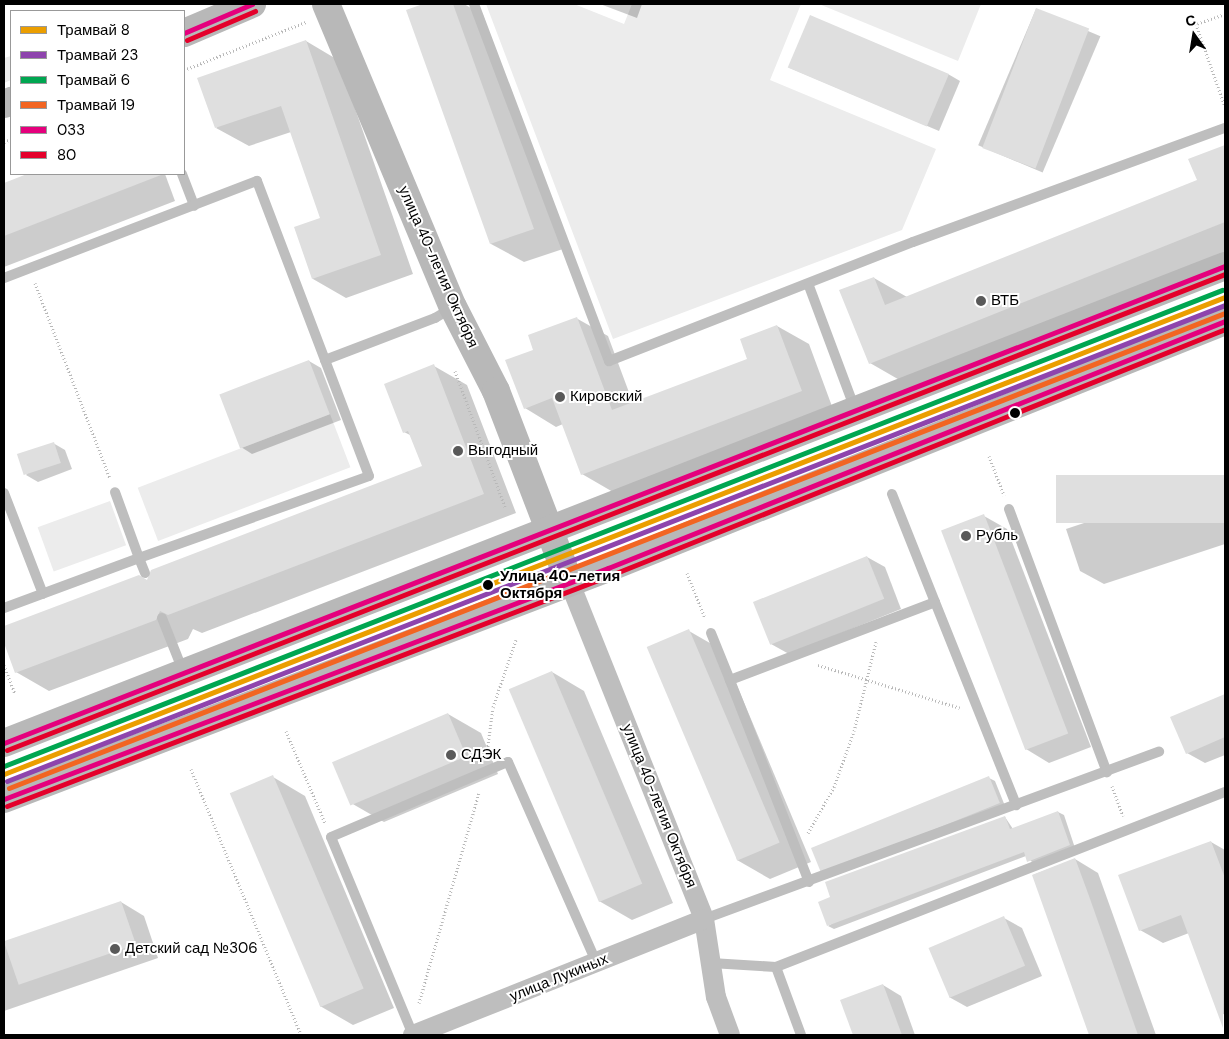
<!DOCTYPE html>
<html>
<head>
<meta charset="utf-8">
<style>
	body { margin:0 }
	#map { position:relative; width:1229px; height:1039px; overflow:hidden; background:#fff; font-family:"DM Sans",sans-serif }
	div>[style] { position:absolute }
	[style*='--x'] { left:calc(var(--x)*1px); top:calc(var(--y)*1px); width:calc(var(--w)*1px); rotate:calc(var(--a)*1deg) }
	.green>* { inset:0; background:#ececec; transform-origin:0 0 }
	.shadow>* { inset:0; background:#0003; transform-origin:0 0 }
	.building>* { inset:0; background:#dfdfdf; transform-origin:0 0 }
	.path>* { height:3px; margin-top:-1.5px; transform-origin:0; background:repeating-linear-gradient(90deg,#b9b9b9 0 1px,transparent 0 3.5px) }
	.lane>* { height:10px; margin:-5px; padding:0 5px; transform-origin:5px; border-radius:5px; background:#bebebe }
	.street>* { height:20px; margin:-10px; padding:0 10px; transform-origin:10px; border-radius:10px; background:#bebebe }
	.secondary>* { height:28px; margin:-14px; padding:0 14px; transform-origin:14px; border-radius:14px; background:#b8b8b8 }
	.bus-1>* { height:5px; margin:-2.5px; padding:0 2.5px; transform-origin:2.5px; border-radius:2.5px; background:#e5007d }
	.bus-2>* { height:5px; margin:-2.5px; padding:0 2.5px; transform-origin:2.5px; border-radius:2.5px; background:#e4002b }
	.tram-1>* { height:5px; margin:-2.5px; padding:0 2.5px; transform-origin:2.5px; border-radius:2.5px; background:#eb9e00 }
	.tram-2>* { height:5px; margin:-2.5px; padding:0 2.5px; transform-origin:2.5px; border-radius:2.5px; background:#8e44ad }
	.tram-3>* { height:5px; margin:-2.5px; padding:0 2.5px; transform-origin:2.5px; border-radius:2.5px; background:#00a651 }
	.tram-4>* { height:5px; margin:-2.5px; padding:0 2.5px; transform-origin:2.5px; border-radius:2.5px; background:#f26522 }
	.dots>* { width:14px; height:14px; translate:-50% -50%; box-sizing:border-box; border:2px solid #fff; border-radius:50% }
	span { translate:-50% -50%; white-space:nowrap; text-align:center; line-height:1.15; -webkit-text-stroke:4px #fff; paint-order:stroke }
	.street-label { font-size:15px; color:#000 }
	.poi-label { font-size:15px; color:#000 }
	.left { translate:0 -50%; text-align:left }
	.stop-label { font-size:15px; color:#000; font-weight:700 }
	.frame { position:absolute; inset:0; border:5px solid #000; pointer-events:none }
	.legend { position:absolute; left:10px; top:10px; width:175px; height:165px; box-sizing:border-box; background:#fff; border:1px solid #999; margin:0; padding:6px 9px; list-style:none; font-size:15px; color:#000 }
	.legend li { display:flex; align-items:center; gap:10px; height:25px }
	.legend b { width:25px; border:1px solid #999 }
	.north { position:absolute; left:1169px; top:10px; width:50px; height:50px; -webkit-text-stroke:4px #fff; paint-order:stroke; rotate:347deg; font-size:14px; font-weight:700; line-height:20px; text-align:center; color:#000 }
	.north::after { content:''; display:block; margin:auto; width:18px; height:22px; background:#000; clip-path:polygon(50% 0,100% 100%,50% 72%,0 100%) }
</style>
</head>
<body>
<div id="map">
	<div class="green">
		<div style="clip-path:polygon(486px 4px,574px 4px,624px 24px,632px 4px,801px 4px,770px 80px,936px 149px,902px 230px,613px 339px)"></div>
		<div style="clip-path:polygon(819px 4px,981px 4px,958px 61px)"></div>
		<div style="clip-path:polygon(11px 56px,11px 80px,4px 83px,4px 58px)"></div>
		<div style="left:330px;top:414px;width:57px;height:206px;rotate:69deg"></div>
		<div style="left:110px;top:501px;width:47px;height:77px;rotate:70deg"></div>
	</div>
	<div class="shadow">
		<div style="clip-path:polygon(427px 4px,464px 4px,483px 15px,566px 248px,524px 262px,491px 244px,408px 10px)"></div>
		<div style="clip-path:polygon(600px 4px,642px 4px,637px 18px)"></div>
		<div style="left:1036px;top:9px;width:70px;height:148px;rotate:23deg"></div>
		<div style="clip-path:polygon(306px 41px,338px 60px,413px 274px,346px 298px,313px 279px,295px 228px,322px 219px,291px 132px,249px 146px,216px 128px)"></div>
		<div style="clip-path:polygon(790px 68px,948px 74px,960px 81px,939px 131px)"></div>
		<div style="clip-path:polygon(1225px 147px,1225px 254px,903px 382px,870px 363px,874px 278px,907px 297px,1199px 181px)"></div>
		<div style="clip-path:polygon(30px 174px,165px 174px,175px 201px,4px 267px,4px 184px)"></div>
		<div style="clip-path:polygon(576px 318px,608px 336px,633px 403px,749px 359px,777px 326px,809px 344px,833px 409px,613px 492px,582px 474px,563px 424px,556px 427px,525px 408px,535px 350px)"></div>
		<div style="clip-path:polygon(309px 361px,321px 368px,341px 420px,252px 454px,241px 447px)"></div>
		<div style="clip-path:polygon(434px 366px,467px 385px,516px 513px,202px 633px,193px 629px,188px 639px,49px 691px,16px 672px,4px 640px,4px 628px,138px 577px,148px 581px,423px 467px,412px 436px,404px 432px)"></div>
		<div style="clip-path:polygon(53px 443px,65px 450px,72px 469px,38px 482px,26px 475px)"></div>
		<div style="clip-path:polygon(1225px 476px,1225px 544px,1104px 584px,1080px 571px,1066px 529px)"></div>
		<div style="clip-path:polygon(984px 516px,1007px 529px,1091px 747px,1049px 763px,1026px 749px)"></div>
		<div style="clip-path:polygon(867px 557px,885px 567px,901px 609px,789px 654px,771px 644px)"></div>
		<div style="clip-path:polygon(689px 631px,722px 650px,811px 862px,770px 879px,737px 860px)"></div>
		<div style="clip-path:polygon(552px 672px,584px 691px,673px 903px,632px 920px,599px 901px)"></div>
		<div style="clip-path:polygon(1225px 695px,1225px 755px,1205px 763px,1187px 753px,1172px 718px)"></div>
		<div style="clip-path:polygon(448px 714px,481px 733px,498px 774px,384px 822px,351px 803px)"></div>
		<div style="clip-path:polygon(273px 777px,305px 796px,394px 1008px,353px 1025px,320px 1006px)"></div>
		<div style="clip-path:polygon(989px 778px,995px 781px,1005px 806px,826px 872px,821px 868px)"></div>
		<div style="clip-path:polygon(1058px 812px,1064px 815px,1075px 848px,1034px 864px,1026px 856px,834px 929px,828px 926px,1005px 817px,1013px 829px)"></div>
		<div style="clip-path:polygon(1211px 842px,1225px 850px,1225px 1015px,1218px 1011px,1189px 933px,1163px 943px,1140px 930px)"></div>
		<div style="clip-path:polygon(1075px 859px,1098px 873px,1156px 1035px,1090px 1035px,1033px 875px)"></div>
		<div style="clip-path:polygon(121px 902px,144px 916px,158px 958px,4px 1011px,4px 942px)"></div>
		<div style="clip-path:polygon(1004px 918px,1022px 928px,1042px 976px,967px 1007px,949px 997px)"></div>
		<div style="clip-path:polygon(883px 985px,901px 996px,915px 1035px,854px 1035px,842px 1000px)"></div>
	</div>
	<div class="building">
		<div style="clip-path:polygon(423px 4px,453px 4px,534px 229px,490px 244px,406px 10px)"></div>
		<div style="left:1036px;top:8px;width:57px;height:150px;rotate:21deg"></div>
		<div style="left:810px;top:15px;width:151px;height:57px;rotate:23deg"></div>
		<div style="clip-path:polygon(306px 40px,381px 255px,312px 279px,294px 227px,320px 218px,281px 106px,215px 128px,197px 78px)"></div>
		<div style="clip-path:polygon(1225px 145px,1225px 222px,869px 364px,839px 290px,874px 277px,885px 305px,1197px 180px,1188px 159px)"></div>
		<div style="clip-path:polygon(27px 174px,161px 174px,161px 175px,4px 236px,4px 183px)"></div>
		<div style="clip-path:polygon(577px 317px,612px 410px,747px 359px,740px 339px,777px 325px,802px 391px,581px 475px,552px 398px,524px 409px,505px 360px,533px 350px,528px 335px)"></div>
		<div style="left:309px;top:360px;width:58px;height:96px;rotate:69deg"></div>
		<div style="clip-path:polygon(434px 364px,484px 494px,168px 615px,160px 611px,156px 620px,15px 673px,4px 643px,4px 626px,139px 575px,147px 580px,151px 570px,422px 466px,408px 431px,403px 433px,384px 384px)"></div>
		<div style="left:54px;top:442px;width:22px;height:39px;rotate:72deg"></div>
		<div style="left:1225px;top:475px;width:48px;height:169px;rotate:90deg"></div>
		<div style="left:984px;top:514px;width:235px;height:46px;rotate:69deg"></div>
		<div style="left:867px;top:556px;width:46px;height:123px;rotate:68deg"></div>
		<div style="left:689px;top:629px;width:232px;height:46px;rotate:67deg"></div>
		<div style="left:552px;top:671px;width:231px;height:47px;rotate:67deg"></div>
		<div style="clip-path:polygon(1225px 694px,1225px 737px,1186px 754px,1170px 717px)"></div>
		<div style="left:448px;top:713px;width:47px;height:126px;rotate:67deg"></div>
		<div style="left:273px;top:775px;width:232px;height:47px;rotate:67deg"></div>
		<div style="left:989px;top:776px;width:29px;height:192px;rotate:68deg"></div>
		<div style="clip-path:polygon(1058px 811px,1070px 845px,1027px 862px,1024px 852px,827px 926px,818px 902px,830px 897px,825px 882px,1005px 816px,1010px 829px)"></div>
		<div style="clip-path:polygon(1211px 841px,1225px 878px,1223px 1028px,1181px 915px,1139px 931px,1118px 875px)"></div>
		<div style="clip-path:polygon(1075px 858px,1089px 896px,1138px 1035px,1089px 1035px,1032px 875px)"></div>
		<div style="left:121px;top:901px;width:46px;height:124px;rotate:71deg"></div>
		<div style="left:1004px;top:916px;width:54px;height:82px;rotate:67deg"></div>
		<div style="clip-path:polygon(883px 984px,902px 1035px,853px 1035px,840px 1000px)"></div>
	</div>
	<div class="path">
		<div style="--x:1225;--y:14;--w:31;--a:161"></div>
		<div style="--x:1196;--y:24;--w:88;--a:70.7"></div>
		<div style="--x:184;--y:70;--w:131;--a:-21.5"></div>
		<div style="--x:4;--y:142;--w:8;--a:-23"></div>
		<div style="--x:35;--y:283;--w:209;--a:69"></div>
		<div style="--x:455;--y:371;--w:145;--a:69.8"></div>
		<div style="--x:989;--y:456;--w:42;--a:69"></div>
		<div style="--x:687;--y:573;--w:48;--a:68.2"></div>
		<div style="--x:4;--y:665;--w:30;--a:69"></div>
		<div style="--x:818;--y:665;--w:148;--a:16.8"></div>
		<div style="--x:286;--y:731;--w:100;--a:67"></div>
		<div style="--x:487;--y:753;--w:46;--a:-82.6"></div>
		<div style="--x:493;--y:707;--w:71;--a:-71.1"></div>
		<div style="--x:191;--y:769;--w:288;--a:67.5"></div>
		<div style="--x:1112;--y:786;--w:32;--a:70"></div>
		<div style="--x:808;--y:833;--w:53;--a:-60.5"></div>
		<div style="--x:834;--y:787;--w:59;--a:-70.3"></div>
		<div style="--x:854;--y:731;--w:92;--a:-76.1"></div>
		<div style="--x:419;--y:1003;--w:218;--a:-74.1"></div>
	</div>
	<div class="lane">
		<div style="--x:474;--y:4;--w:382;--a:69.3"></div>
		<div style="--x:609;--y:361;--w:326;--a:-21.4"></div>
		<div style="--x:913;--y:242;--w:332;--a:-20.1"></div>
		<div style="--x:182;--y:174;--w:34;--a:69"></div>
		<div style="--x:4;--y:278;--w:271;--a:-21"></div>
		<div style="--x:257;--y:181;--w:191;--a:69.2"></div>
		<div style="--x:809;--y:286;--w:131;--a:69.5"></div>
		<div style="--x:4;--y:493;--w:108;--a:68.9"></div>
		<div style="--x:892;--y:494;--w:116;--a:68.3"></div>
		<div style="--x:1009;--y:509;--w:281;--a:69.6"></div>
		<div style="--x:145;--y:573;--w:16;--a:-112"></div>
		<div style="--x:139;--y:558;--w:244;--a:-19.6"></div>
		<div style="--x:369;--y:476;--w:124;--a:-110.8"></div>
		<div style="--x:325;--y:360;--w:118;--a:-20.9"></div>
		<div style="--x:435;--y:318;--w:21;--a:-31"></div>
		<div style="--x:4;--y:608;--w:144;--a:-20.3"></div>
		<div style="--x:139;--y:558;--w:70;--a:-110"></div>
		<div style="--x:162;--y:618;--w:57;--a:68.4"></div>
		<div style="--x:711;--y:633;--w:51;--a:68"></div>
		<div style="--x:809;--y:882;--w:217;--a:-111.4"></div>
		<div style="--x:730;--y:680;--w:219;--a:-20.8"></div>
		<div style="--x:935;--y:602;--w:219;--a:68.2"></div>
		<div style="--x:704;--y:919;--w:485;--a:-20.2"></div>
		<div style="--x:711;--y:963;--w:65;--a:3.5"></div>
		<div style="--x:776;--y:967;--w:482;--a:-21.3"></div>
		<div style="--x:776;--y:967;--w:72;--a:69.8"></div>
		<div style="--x:413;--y:1035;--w:214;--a:-112.5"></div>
		<div style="--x:331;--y:837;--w:192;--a:-23"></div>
		<div style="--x:508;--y:762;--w:221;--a:66.2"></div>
	</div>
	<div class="street">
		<div style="--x:569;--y:581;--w:364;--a:68.2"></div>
		<div style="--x:704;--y:919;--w:79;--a:81.3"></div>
		<div style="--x:716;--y:997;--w:40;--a:69.8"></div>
		<div style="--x:413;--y:1035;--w:313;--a:-21.7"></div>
	</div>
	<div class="secondary">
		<div style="--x:326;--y:4;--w:329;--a:67.3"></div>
		<div style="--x:453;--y:307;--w:94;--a:62.9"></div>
		<div style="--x:496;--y:391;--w:204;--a:69"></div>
		<div style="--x:184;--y:33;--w:74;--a:-23.1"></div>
		<div style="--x:4;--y:104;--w:8;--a:-23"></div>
		<div style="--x:4;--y:743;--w:1311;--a:-21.34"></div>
		<div style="--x:4;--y:799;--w:647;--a:-20.93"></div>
		<div style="--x:608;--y:568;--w:665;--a:-21.82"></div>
	</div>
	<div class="bus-1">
		<div style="--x:184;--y:33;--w:74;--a:-23.1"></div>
		<div style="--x:4;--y:743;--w:1311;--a:-21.34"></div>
		<div style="--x:4;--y:799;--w:647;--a:-20.93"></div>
		<div style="--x:608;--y:568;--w:665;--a:-21.82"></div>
	</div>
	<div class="bus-2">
		<div style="--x:187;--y:40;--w:74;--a:-23.1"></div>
		<div style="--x:7;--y:750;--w:1308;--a:-21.35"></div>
		<div style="--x:7;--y:806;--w:647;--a:-20.93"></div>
		<div style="--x:611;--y:575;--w:661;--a:-21.83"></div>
	</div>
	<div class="tram-1">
		<div style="--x:4;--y:774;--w:1311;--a:-21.34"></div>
	</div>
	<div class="tram-2">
		<div style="--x:7;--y:781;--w:1308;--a:-21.35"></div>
	</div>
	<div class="tram-3">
		<div style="--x:4;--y:766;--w:1308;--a:-21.35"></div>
	</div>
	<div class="tram-4">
		<div style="--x:9;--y:788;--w:1305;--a:-21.34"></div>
	</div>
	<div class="dots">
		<div style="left:981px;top:301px;background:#595959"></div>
		<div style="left:560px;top:397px;background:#595959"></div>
		<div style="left:1015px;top:413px;background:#000"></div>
		<div style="left:458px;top:451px;background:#595959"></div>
		<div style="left:966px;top:536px;background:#595959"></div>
		<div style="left:488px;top:585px;background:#000"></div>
		<div style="left:451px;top:755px;background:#595959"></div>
		<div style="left:115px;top:949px;background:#595959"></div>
	</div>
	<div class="street-label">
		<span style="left:438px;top:267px;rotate:66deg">улица 40-летия Октября</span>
		<span style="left:659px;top:806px;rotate:68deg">улица 40-летия Октября</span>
		<span style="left:559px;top:978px;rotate:-22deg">улица Лукиных</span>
	</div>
	<div class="poi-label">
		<span class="left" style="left:991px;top:301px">ВТБ</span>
		<span class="left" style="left:570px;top:397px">Кировский</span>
		<span class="left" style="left:468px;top:451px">Выгодный</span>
		<span class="left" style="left:976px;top:536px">Рубль</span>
		<span class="left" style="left:461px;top:755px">СДЭК</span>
		<span class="left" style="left:125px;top:949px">Детский сад №306</span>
	</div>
	<div class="stop-label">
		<span class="left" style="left:500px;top:585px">Улица 40-летия<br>Октября</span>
	</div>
	<div class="frame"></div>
	<ul class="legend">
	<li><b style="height:6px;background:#eb9e00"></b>Трамвай 8</li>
	<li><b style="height:6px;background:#8e44ad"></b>Трамвай 23</li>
	<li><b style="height:6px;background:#00a651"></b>Трамвай 6</li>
	<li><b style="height:6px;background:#f26522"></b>Трамвай 19</li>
	<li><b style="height:6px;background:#e5007d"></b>033</li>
	<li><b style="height:6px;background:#e4002b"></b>80</li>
	</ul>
	<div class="north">С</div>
</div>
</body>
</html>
